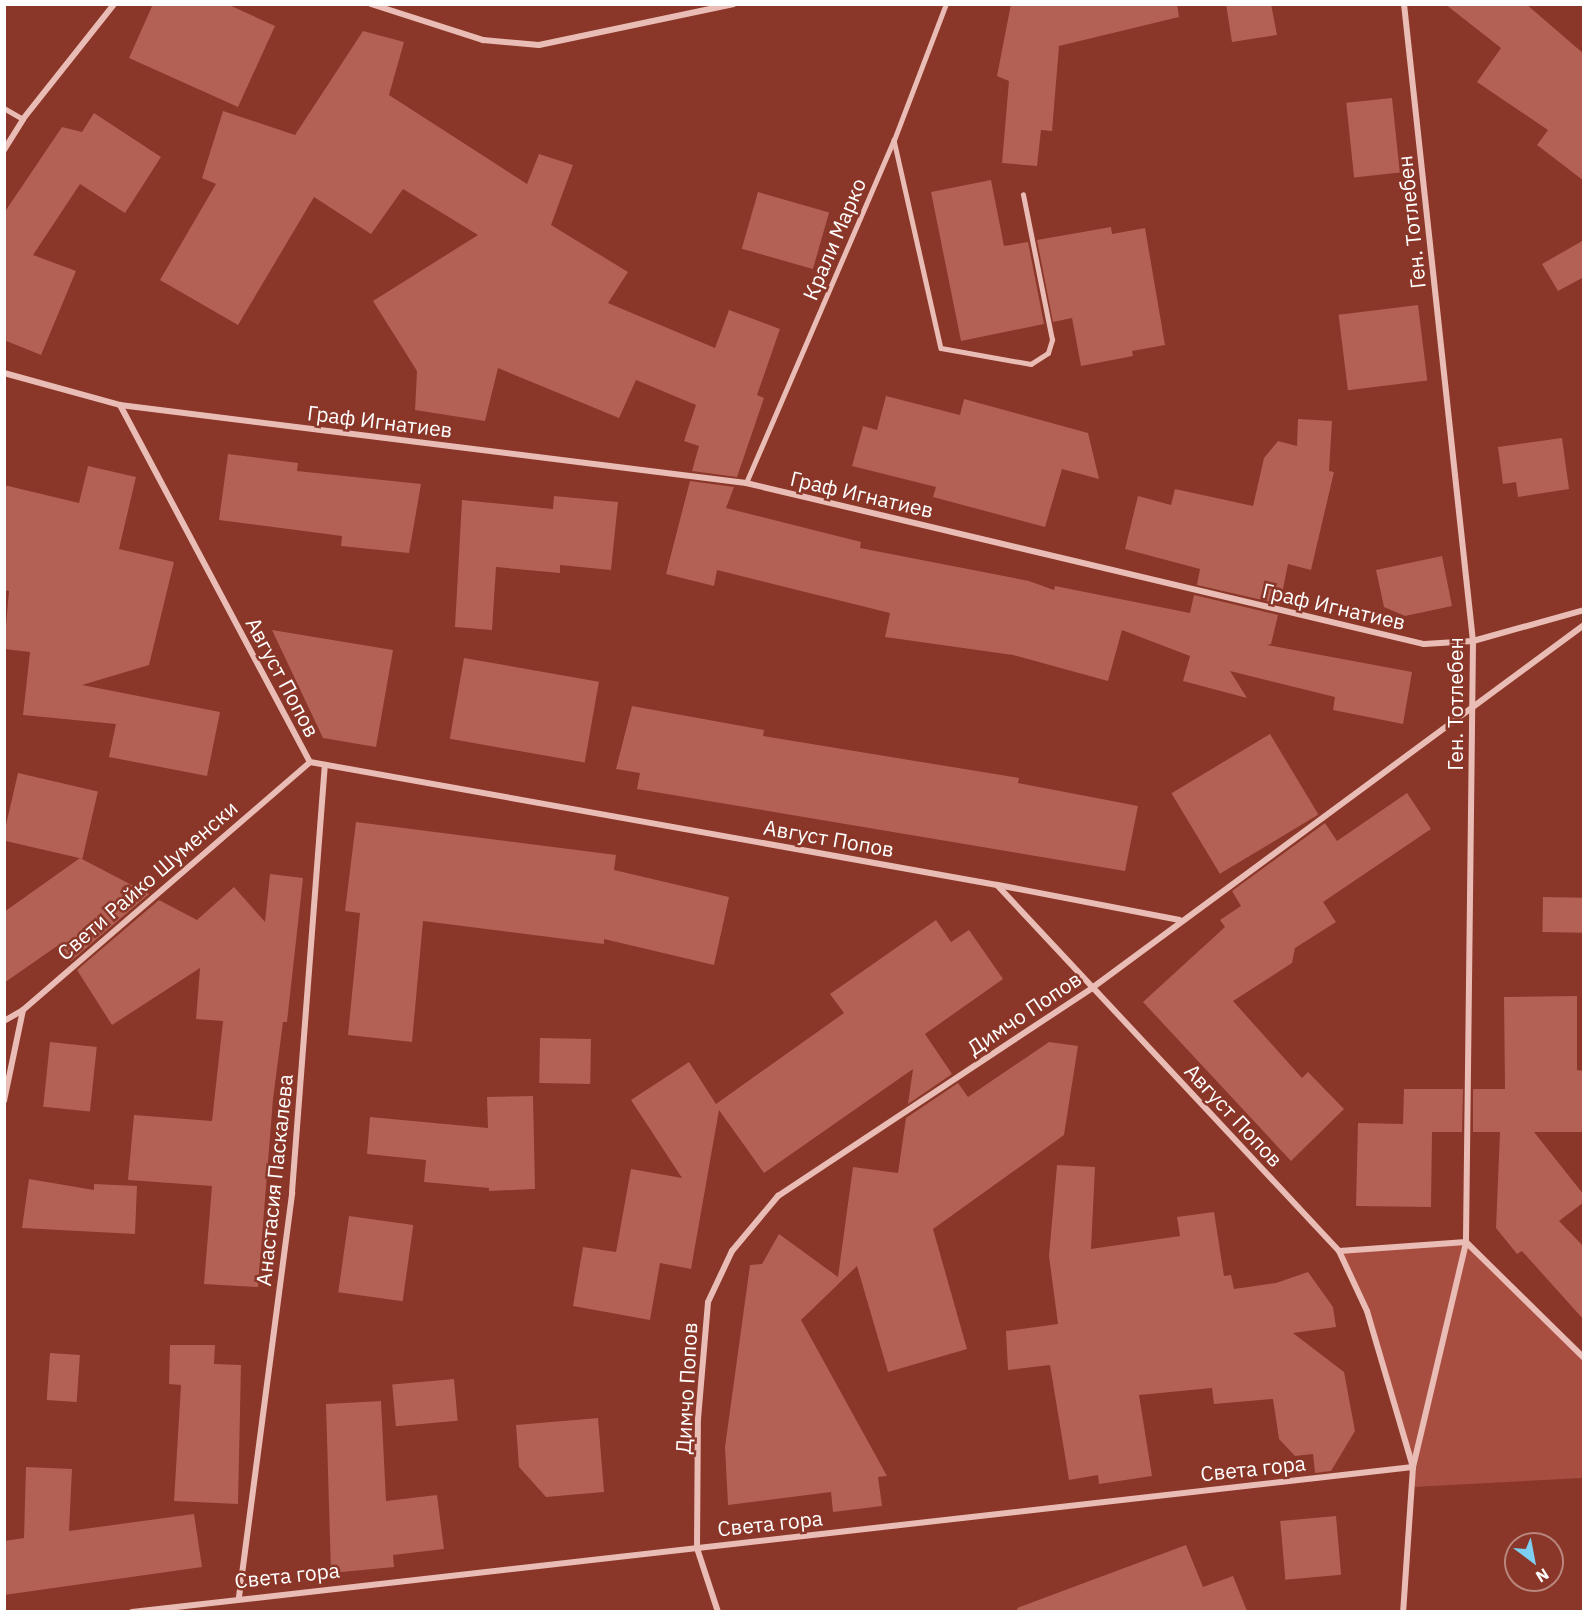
<!DOCTYPE html>
<html>
<head>
<meta charset="utf-8">
<style>
	body { margin:0 }
	#map { position:relative; width:1588px; height:1616px; overflow:hidden; background:#8a3628; font-family:"IBM Plex Sans",sans-serif }
	div>[style] { position:absolute }
	[style*='--x'] { left:calc(var(--x)*1px); top:calc(var(--y)*1px); width:calc(var(--w)*1px); rotate:calc(var(--a)*1deg) }
	.green>* { inset:0; background:#a84e40 }
	.building>* { inset:0; background:#b26154; transform-origin:0 0 }
	.lane>* { height:4.5px; margin:-2.25px; padding:0 2.25px; transform-origin:2.25px; border-radius:2.25px; background:#e9bdb6 }
	.street>* { height:6px; margin:-3px; padding:0 3px; transform-origin:3px; border-radius:3px; background:#e9bdb6 }
	span { translate:-50% -50%; white-space:nowrap; text-align:center; line-height:1.15; -webkit-text-stroke:5px #8a3628; paint-order:stroke }
	.street-label { font-size:21px; color:#fff }
	.frame { position:absolute; inset:0; border:6px solid #fff; pointer-events:none }
	.north { position:absolute; left:1504px; top:1532px; width:60px; height:60px; box-sizing:border-box; background:#8a3628; border:2px solid #b9867e; border-radius:50%; rotate:148deg; font-size:16px; font-weight:700; line-height:24px; text-align:center; color:#fff }
	.north::after { content:''; display:block; margin:auto; width:21px; height:27px; background:#7ccff1; clip-path:polygon(50% 0,100% 100%,50% 72%,0 100%) }
</style>
</head>
<body>
<div id="map">
	<div class="green">
		<div style="clip-path:polygon(1466px 1242px,1583px 1358px,1583px 1478px,1413px 1487px,1413px 1467px,1367px 1311px,1339px 1251px)"></div>
	</div>
	<div class="building">
		<div style="clip-path:polygon(153px 4px,227px 4px,275px 26px,238px 107px,129px 58px)"></div>
		<div style="clip-path:polygon(1011px 4px,1177px 4px,1179px 17px,1059px 46px,1052px 131px,1041px 130px,1037px 166px,1002px 163px,1009px 81px,997px 76px)"></div>
		<div style="clip-path:polygon(1226px 4px,1271px 4px,1277px 35px,1232px 42px)"></div>
		<div style="clip-path:polygon(1445px 4px,1526px 4px,1584px 54px,1584px 181px,1537px 145px,1548px 130px,1477px 82px,1501px 48px)"></div>
		<div style="clip-path:polygon(363px 31px,404px 42px,389px 95px,527px 184px,539px 154px,573px 165px,551px 225px,628px 272px,608px 303px,715px 348px,729px 310px,780px 329px,757px 395px,764px 398px,737px 477px,692px 471px,699px 446px,684px 441px,696px 405px,636px 380px,619px 418px,498px 368px,485px 421px,415px 410px,417px 371px,373px 301px,478px 235px,403px 189px,371px 234px,314px 197px,238px 325px,160px 280px,216px 184px,202px 178px,223px 111px,295px 135px)"></div>
		<div style="left:1392px;top:98px;width:75px;height:46px;rotate:84deg"></div>
		<div style="clip-path:polygon(94px 113px,161px 157px,125px 213px,80px 184px,33px 255px,76px 271px,41px 355px,4px 340px,4px 213px,62px 127px,82px 132px)"></div>
		<div style="clip-path:polygon(991px 180px,1004px 246px,1028px 242px,1044px 324px,961px 341px,931px 192px)"></div>
		<div style="left:758px;top:192px;width:74px;height:59px;rotate:16deg"></div>
		<div style="clip-path:polygon(1111px 227px,1112px 234px,1145px 228px,1165px 345px,1132px 351px,1133px 356px,1081px 366px,1072px 318px,1053px 322px,1037px 240px)"></div>
		<div style="clip-path:polygon(1584px 240px,1584px 277px,1558px 291px,1542px 264px)"></div>
		<div style="left:1418px;top:305px;width:76px;height:80px;rotate:83deg"></div>
		<div style="clip-path:polygon(886px 396px,960px 415px,964px 399px,1088px 433px,1099px 479px,1062px 469px,1045px 527px,933px 497px,936px 487px,852px 466px,863px 426px,877px 430px)"></div>
		<div style="clip-path:polygon(1298px 419px,1332px 421px,1329px 471px,1334px 472px,1311px 570px,1288px 564px,1280px 604px,1197px 585px,1200px 569px,1125px 549px,1138px 496px,1171px 505px,1175px 489px,1253px 506px,1264px 458px,1278px 441px,1297px 446px)"></div>
		<div style="clip-path:polygon(1562px 438px,1569px 489px,1518px 497px,1516px 482px,1503px 484px,1498px 447px)"></div>
		<div style="clip-path:polygon(228px 454px,298px 463px,297px 471px,421px 484px,409px 553px,341px 546px,342px 536px,219px 520px)"></div>
		<div style="clip-path:polygon(88px 466px,136px 477px,119px 549px,174px 562px,149px 665px,82px 685px,220px 712px,207px 776px,109px 757px,116px 724px,23px 715px,30px 652px,4px 649px,9px 591px,4px 590px,4px 485px,79px 503px)"></div>
		<div style="clip-path:polygon(690px 481px,734px 487px,726px 508px,861px 542px,860px 548px,1029px 581px,1054px 590px,1055px 586px,1190px 613px,1194px 595px,1278px 615px,1271px 644px,1267px 645px,1412px 672px,1403px 724px,1333px 710px,1335px 697px,1230px 671px,1247px 698px,1183px 681px,1190px 656px,1122px 630px,1108px 681px,1013px 655px,885px 637px,890px 613px,717px 570px,714px 586px,666px 574px)"></div>
		<div style="clip-path:polygon(554px 496px,618px 502px,611px 570px,560px 565px,560px 573px,496px 567px,492px 630px,455px 627px,462px 500px,553px 509px)"></div>
		<div style="clip-path:polygon(1442px 556px,1452px 606px,1405px 616px,1384px 607px,1376px 570px)"></div>
		<div style="clip-path:polygon(272px 630px,393px 650px,376px 747px,323px 738px)"></div>
		<div style="left:464px;top:658px;width:137px;height:82px;rotate:10deg"></div>
		<div style="clip-path:polygon(632px 706px,764px 730px,763px 736px,1019px 778px,1018px 783px,1138px 806px,1125px 871px,637px 789px,640px 773px,616px 769px)"></div>
		<div style="left:1270px;top:734px;width:94px;height:115px;rotate:59deg"></div>
		<div style="left:18px;top:773px;width:82px;height:69px;rotate:13deg"></div>
		<div style="clip-path:polygon(1407px 793px,1431px 829px,1323px 902px,1336px 922px,1295px 948px,1292px 963px,1233px 1001px,1302px 1078px,1308px 1072px,1344px 1109px,1291px 1161px,1143px 1002px,1225px 927px,1220px 920px,1241px 906px,1232px 891px,1325px 823px,1337px 841px)"></div>
		<div style="clip-path:polygon(356px 822px,616px 855px,614px 870px,729px 897px,714px 965px,604px 939px,604px 944px,423px 921px,412px 1042px,348px 1035px,360px 913px,345px 911px)"></div>
		<div style="clip-path:polygon(80px 858px,149px 894px,71px 961px,60px 944px,4px 983px,4px 912px)"></div>
		<div style="clip-path:polygon(270px 874px,303px 878px,287px 1022px,283px 1022px,273px 1099px,258px 1287px,204px 1284px,212px 1186px,128px 1180px,134px 1115px,212px 1121px,223px 1021px,196px 1019px,200px 968px,112px 1025px,77px 970px,159px 900px,197px 920px,234px 887px,265px 922px)"></div>
		<div style="left:1543px;top:897px;width:41px;height:35px;rotate:1deg"></div>
		<div style="clip-path:polygon(936px 920px,951px 942px,969px 930px,1003px 979px,925px 1034px,952px 1074px,908px 1104px,913px 1069px,764px 1173px,719px 1110px,691px 1269px,660px 1263px,650px 1320px,573px 1306px,583px 1247px,616px 1252px,631px 1169px,682px 1178px,631px 1100px,689px 1062px,716px 1104px,844px 1013px,830px 994px)"></div>
		<div style="clip-path:polygon(1577px 996px,1577px 1070px,1584px 1071px,1584px 1132px,1534px 1132px,1584px 1195px,1584px 1202px,1559px 1221px,1584px 1247px,1584px 1320px,1522px 1251px,1517px 1254px,1496px 1228px,1500px 1132px,1473px 1132px,1473px 1089px,1505px 1089px,1504px 997px)"></div>
		<div style="left:540px;top:1038px;width:51px;height:45px;rotate:1deg"></div>
		<div style="left:50px;top:1042px;width:47px;height:65px;rotate:6deg"></div>
		<div style="clip-path:polygon(1049px 1042px,1078px 1046px,1064px 1135px,933px 1229px,967px 1349px,888px 1372px,857px 1266px,801px 1320px,887px 1476px,878px 1477px,882px 1506px,833px 1512px,831px 1492px,728px 1505px,725px 1447px,750px 1265px,762px 1264px,779px 1234px,838px 1277px,853px 1167px,898px 1173px,906px 1118px,958px 1083px,968px 1097px)"></div>
		<div style="clip-path:polygon(1404px 1089px,1463px 1089px,1462px 1132px,1432px 1132px,1431px 1207px,1356px 1206px,1358px 1123px,1403px 1124px)"></div>
		<div style="clip-path:polygon(533px 1096px,535px 1189px,489px 1191px,489px 1188px,424px 1182px,426px 1160px,367px 1154px,370px 1117px,488px 1128px,487px 1097px)"></div>
		<div style="clip-path:polygon(1057px 1165px,1095px 1167px,1091px 1249px,1180px 1236px,1177px 1217px,1214px 1212px,1224px 1276px,1231px 1275px,1234px 1289px,1276px 1283px,1308px 1272px,1333px 1307px,1336px 1327px,1293px 1333px,1344px 1372px,1355px 1431px,1331px 1471px,1315px 1473px,1313px 1454px,1295px 1456px,1279px 1439px,1273px 1399px,1214px 1404px,1212px 1388px,1139px 1395px,1152px 1476px,1099px 1484px,1098px 1475px,1069px 1480px,1050px 1365px,1008px 1370px,1006px 1331px,1058px 1324px,1049px 1256px)"></div>
		<div style="clip-path:polygon(29px 1179px,94px 1190px,94px 1184px,137px 1186px,135px 1234px,22px 1228px)"></div>
		<div style="left:349px;top:1216px;width:65px;height:77px;rotate:8deg"></div>
		<div style="clip-path:polygon(170px 1345px,215px 1345px,214px 1364px,241px 1365px,238px 1504px,174px 1501px,181px 1385px,169px 1384px)"></div>
		<div style="left:50px;top:1353px;width:30px;height:47px;rotate:4deg"></div>
		<div style="left:454px;top:1379px;width:42px;height:62px;rotate:85deg"></div>
		<div style="clip-path:polygon(381px 1401px,386px 1501px,437px 1495px,444px 1549px,393px 1555px,394px 1567px,331px 1573px,326px 1404px)"></div>
		<div style="clip-path:polygon(598px 1418px,604px 1492px,546px 1497px,519px 1467px,516px 1425px)"></div>
		<div style="clip-path:polygon(26px 1467px,72px 1469px,69px 1531px,194px 1514px,202px 1567px,4px 1595px,4px 1541px,24px 1538px)"></div>
		<div style="left:1336px;top:1516px;width:59px;height:56px;rotate:85deg"></div>
		<div style="clip-path:polygon(1186px 1545px,1203px 1587px,1233px 1576px,1247px 1611px,1018px 1611px,1017px 1608px)"></div>
	</div>
	<div class="lane">
		<div style="--x:4;--y:108;--w:22;--a:30"></div>
		<div style="--x:894;--y:140;--w:213;--a:77.3"></div>
		<div style="--x:941;--y:348;--w:91;--a:10.1"></div>
		<div style="--x:1031;--y:364;--w:20;--a:-33"></div>
		<div style="--x:1048;--y:353;--w:14;--a:-73"></div>
		<div style="--x:1052;--y:340;--w:148;--a:-101.3"></div>
		<div style="--x:746;--y:483;--w:374;--a:-66.7"></div>
		<div style="--x:894;--y:140;--w:146;--a:-69.1"></div>
	</div>
	<div class="street">
		<div style="--x:371;--y:4;--w:118;--a:17.8"></div>
		<div style="--x:483;--y:40;--w:56;--a:5.1"></div>
		<div style="--x:539;--y:45;--w:199;--a:-11.9"></div>
		<div style="--x:1404;--y:4;--w:641;--a:83.82"></div>
		<div style="--x:1473;--y:641;--w:601;--a:90.67"></div>
		<div style="--x:1466;--y:1242;--w:165;--a:44.5"></div>
		<div style="--x:4;--y:150;--w:36;--a:-58"></div>
		<div style="--x:23;--y:119;--w:147;--a:-51.6"></div>
		<div style="--x:4;--y:373;--w:120;--a:15.4"></div>
		<div style="--x:120;--y:405;--w:404;--a:62"></div>
		<div style="--x:310;--y:762;--w:698;--a:10.15"></div>
		<div style="--x:997;--y:885;--w:501;--a:46.94"></div>
		<div style="--x:1339;--y:1251;--w:66;--a:65"></div>
		<div style="--x:1367;--y:1311;--w:163;--a:73.6"></div>
		<div style="--x:1413;--y:1467;--w:145;--a:93.9"></div>
		<div style="--x:120;--y:405;--w:631;--a:7.1"></div>
		<div style="--x:746;--y:483;--w:697;--a:13.36"></div>
		<div style="--x:1424;--y:644;--w:49;--a:-3.5"></div>
		<div style="--x:1473;--y:641;--w:115;--a:-15.6"></div>
		<div style="--x:998;--y:885;--w:185;--a:10.9"></div>
		<div style="--x:4;--y:1021;--w:22;--a:-30"></div>
		<div style="--x:23;--y:1010;--w:379;--a:-40.8"></div>
		<div style="--x:4;--y:1101;--w:93;--a:-78.2"></div>
		<div style="--x:239;--y:1597;--w:408;--a:-82.5"></div>
		<div style="--x:292;--y:1192;--w:428;--a:-85.6"></div>
		<div style="--x:132;--y:1612;--w:1289;--a:-6.46"></div>
		<div style="--x:1413;--y:1467;--w:231;--a:-76.7"></div>
		<div style="--x:1466;--y:1242;--w:127;--a:175.9"></div>
		<div style="--x:718;--y:1612;--w:67;--a:-108.2"></div>
		<div style="--x:697;--y:1548;--w:129;--a:-89.6"></div>
		<div style="--x:698;--y:1419;--w:117;--a:-85.1"></div>
		<div style="--x:708;--y:1302;--w:56;--a:-64.8"></div>
		<div style="--x:732;--y:1251;--w:72;--a:-50.1"></div>
		<div style="--x:778;--y:1196;--w:377;--a:-33.5"></div>
		<div style="--x:1092;--y:988;--w:611;--a:-36.42"></div>
	</div>
	<div class="street-label">
		<span style="left:1411px;top:222px;rotate:-96deg">Ген. Тотлебен</span>
		<span style="left:834px;top:239px;rotate:-67deg">Крали Марко</span>
		<span style="left:380px;top:421px;rotate:7deg">Граф Игнатиев</span>
		<span style="left:862px;top:494px;rotate:13deg">Граф Игнатиев</span>
		<span style="left:1334px;top:606px;rotate:13deg">Граф Игнатиев</span>
		<span style="left:283px;top:677px;rotate:62deg">Август Попов</span>
		<span style="left:1455px;top:704px;rotate:-90deg">Ген. Тотлебен</span>
		<span style="left:829px;top:838px;rotate:10deg">Август Попов</span>
		<span style="left:147px;top:880px;rotate:-41deg">Свети Райко Шуменски</span>
		<span style="left:1024px;top:1013px;rotate:-34deg">Димчо Попов</span>
		<span style="left:1234px;top:1115px;rotate:47deg">Август Попов</span>
		<span style="left:274px;top:1180px;rotate:-84deg">Анастасия Паскалева</span>
		<span style="left:686px;top:1388px;rotate:-87deg">Димчо Попов</span>
		<span style="left:1253px;top:1468px;rotate:-6deg">Света гора</span>
		<span style="left:770px;top:1523px;rotate:-6deg">Света гора</span>
		<span style="left:287px;top:1575px;rotate:-6deg">Света гора</span>
	</div>
	<div class="frame"></div>
	<div class="north">N</div>
</div>
</body>
</html>
